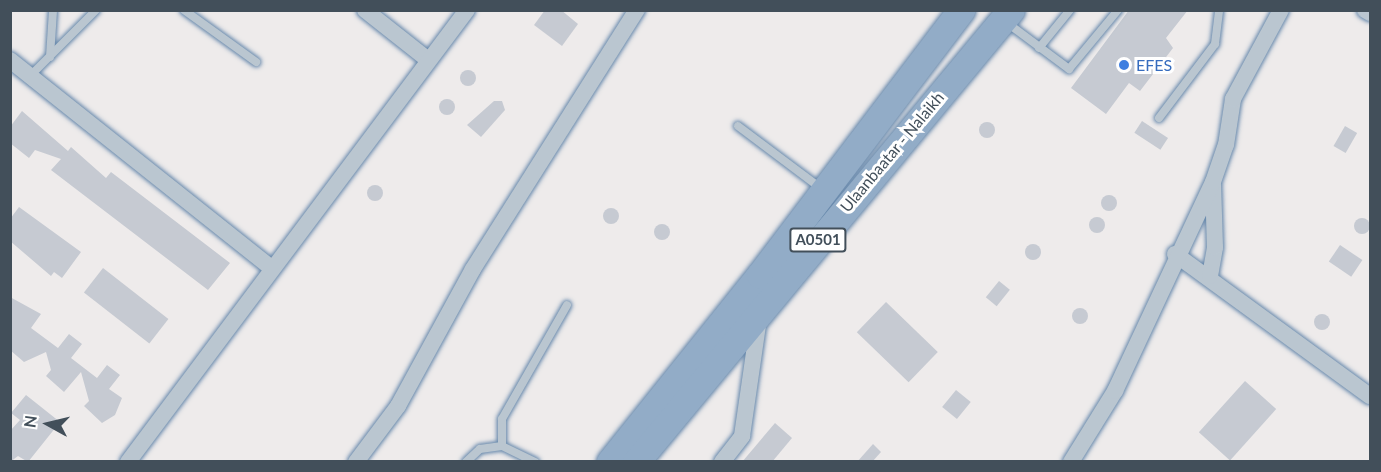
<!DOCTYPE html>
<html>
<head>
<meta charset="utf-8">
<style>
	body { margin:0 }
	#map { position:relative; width:1381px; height:472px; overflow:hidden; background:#eeebeb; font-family:Lato,sans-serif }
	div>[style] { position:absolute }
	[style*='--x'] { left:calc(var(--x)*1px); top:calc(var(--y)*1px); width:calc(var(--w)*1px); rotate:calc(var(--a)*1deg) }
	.building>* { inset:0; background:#c6cad2; transform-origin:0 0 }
	.round { border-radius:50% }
	.roads { filter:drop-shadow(0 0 2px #6889ac) drop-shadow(0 0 2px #6889ac) }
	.service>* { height:8px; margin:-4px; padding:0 4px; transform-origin:4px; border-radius:4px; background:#bac6d0 }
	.minor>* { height:16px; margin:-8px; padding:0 8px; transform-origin:8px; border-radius:8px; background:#bac6d0 }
	.trunk>* { height:27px; margin:-13.5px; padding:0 13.5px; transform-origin:13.5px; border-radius:13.5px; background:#92acc7 }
	.dots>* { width:16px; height:16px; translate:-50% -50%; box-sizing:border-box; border:3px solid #fff; border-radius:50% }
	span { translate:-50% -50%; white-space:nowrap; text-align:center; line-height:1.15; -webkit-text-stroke:6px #fff; paint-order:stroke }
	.shield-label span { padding:2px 4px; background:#fff; border:2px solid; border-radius:4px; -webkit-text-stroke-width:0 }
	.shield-label { font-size:15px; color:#424f5a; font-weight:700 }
	.shop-label { font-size:16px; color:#366cbe }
	.left { translate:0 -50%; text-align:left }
	.street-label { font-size:16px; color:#424f5a }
	.frame { position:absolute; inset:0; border:12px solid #424f5a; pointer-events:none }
	.north { position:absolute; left:18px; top:394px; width:60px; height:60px; -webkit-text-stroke:4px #fff; paint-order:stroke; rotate:278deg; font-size:16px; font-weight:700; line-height:24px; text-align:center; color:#424f5a }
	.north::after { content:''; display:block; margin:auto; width:21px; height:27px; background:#424f5a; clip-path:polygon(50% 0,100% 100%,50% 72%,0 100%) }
</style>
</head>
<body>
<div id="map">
	<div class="building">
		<div style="clip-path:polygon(545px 10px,561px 10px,578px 24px,562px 46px,534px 25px)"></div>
		<div style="clip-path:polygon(1129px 10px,1188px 10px,1166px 38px,1173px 48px,1140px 91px,1129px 83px,1106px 114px,1071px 88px)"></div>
		<div class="round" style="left:460px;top:70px;width:16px;height:16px"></div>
		<div class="round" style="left:439px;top:99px;width:16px;height:16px"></div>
		<div style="clip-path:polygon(494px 101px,502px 101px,505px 110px,481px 137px,467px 125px)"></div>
		<div style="clip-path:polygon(22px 111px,68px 151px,71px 147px,106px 178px,111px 172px,230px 263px,208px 290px,51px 170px,61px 159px,35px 150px,29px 158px,10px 143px,10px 127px)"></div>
		<div style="left:1142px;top:121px;width:31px;height:14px;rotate:33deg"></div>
		<div class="round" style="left:979px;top:122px;width:16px;height:16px"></div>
		<div style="left:1345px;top:126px;width:14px;height:23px;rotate:30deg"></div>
		<div class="round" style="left:367px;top:185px;width:16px;height:16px"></div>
		<div class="round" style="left:1101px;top:195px;width:16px;height:16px"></div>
		<div style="clip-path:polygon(19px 207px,81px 252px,62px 278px,54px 272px,51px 276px,10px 241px,10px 219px)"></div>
		<div class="round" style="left:603px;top:208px;width:16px;height:16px"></div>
		<div class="round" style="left:1089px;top:217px;width:16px;height:16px"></div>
		<div class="round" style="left:1354px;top:218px;width:16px;height:16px"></div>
		<div class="round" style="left:654px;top:224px;width:16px;height:16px"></div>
		<div class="round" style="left:1025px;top:244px;width:16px;height:16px"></div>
		<div style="left:1340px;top:245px;width:27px;height:20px;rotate:34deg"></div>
		<div style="left:103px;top:268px;width:83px;height:31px;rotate:38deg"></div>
		<div style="left:999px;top:281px;width:14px;height:21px;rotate:39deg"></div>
		<div style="clip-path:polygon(10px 297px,41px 314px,31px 328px,58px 348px,69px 334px,82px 344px,71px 358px,97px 378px,107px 365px,120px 375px,109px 389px,122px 398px,115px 415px,102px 423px,84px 406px,89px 401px,81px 372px,64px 392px,46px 376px,51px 370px,46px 352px,24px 362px,10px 350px)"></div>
		<div style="left:886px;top:302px;width:72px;height:42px;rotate:44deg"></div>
		<div class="round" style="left:1072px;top:308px;width:16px;height:16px"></div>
		<div class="round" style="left:1314px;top:314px;width:16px;height:16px"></div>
		<div style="left:1245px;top:381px;width:42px;height:69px;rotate:42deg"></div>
		<div style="left:956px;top:390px;width:19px;height:22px;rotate:39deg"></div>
		<div style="clip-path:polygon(26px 395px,60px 422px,28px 462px,18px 456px,10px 462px,10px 431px,20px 420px,11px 413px)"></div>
		<div style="clip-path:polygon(775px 423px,792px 438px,772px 462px,742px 462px)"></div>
		<div style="clip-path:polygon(873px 444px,881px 452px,872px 462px,857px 462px)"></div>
	</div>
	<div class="roads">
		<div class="service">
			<div style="--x:184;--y:10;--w:89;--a:35.8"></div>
			<div style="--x:1006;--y:22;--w:79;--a:36.7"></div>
			<div style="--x:1069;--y:69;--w:77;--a:-50.3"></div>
			<div style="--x:1039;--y:48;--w:49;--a:-50.8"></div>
			<div style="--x:50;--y:57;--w:47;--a:-86.3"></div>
			<div style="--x:30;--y:76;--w:93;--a:-45"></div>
			<div style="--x:1159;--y:118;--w:93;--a:-52.9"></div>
			<div style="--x:1215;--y:44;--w:34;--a:-83"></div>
			<div style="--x:738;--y:126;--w:105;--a:36.9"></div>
			<div style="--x:502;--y:446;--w:27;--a:-90"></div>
			<div style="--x:502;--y:419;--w:131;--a:-60.3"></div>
			<div style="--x:466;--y:462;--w:19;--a:-43"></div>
			<div style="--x:480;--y:449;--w:22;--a:-8"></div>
			<div style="--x:502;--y:446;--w:37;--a:26"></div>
		</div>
		<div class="minor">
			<div style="--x:365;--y:10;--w:79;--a:38.3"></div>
			<div style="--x:1365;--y:10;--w:6;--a:31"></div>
			<div style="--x:10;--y:60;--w:332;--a:38.5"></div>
			<div style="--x:1175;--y:254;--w:241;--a:36.1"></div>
			<div style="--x:1210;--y:276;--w:29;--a:-80"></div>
			<div style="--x:1215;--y:247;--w:62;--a:-91.8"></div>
			<div style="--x:128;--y:462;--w:565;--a:-53.13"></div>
			<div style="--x:356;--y:462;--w:70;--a:-53.1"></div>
			<div style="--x:398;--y:406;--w:156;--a:-61.3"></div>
			<div style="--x:473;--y:269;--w:307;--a:-57.7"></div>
			<div style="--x:722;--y:462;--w:33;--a:-52"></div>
			<div style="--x:742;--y:436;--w:126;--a:-81.8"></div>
			<div style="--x:1071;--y:462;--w:84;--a:-58.2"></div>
			<div style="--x:1115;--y:391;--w:231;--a:-64.9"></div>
			<div style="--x:1213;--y:182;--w:39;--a:-71"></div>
			<div style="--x:1226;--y:145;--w:47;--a:-81.3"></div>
			<div style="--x:1233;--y:99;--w:101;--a:-61.7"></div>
		</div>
		<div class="trunk">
			<div style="--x:610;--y:462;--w:240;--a:-51.3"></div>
			<div style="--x:760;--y:275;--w:333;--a:-52.8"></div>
			<div style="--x:636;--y:462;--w:587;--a:-50.32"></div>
		</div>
	</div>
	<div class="dots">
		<div style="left:1124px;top:65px;background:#3f7fe0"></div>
	</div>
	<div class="shield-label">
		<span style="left:818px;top:240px">A0501</span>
	</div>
	<div class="shop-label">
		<span class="left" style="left:1136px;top:65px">EFES</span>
	</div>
	<div class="street-label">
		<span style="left:892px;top:152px;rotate:-50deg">Ulaanbaatar - Nalaikh</span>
	</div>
	<div class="frame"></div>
	<div class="north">N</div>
</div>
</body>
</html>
